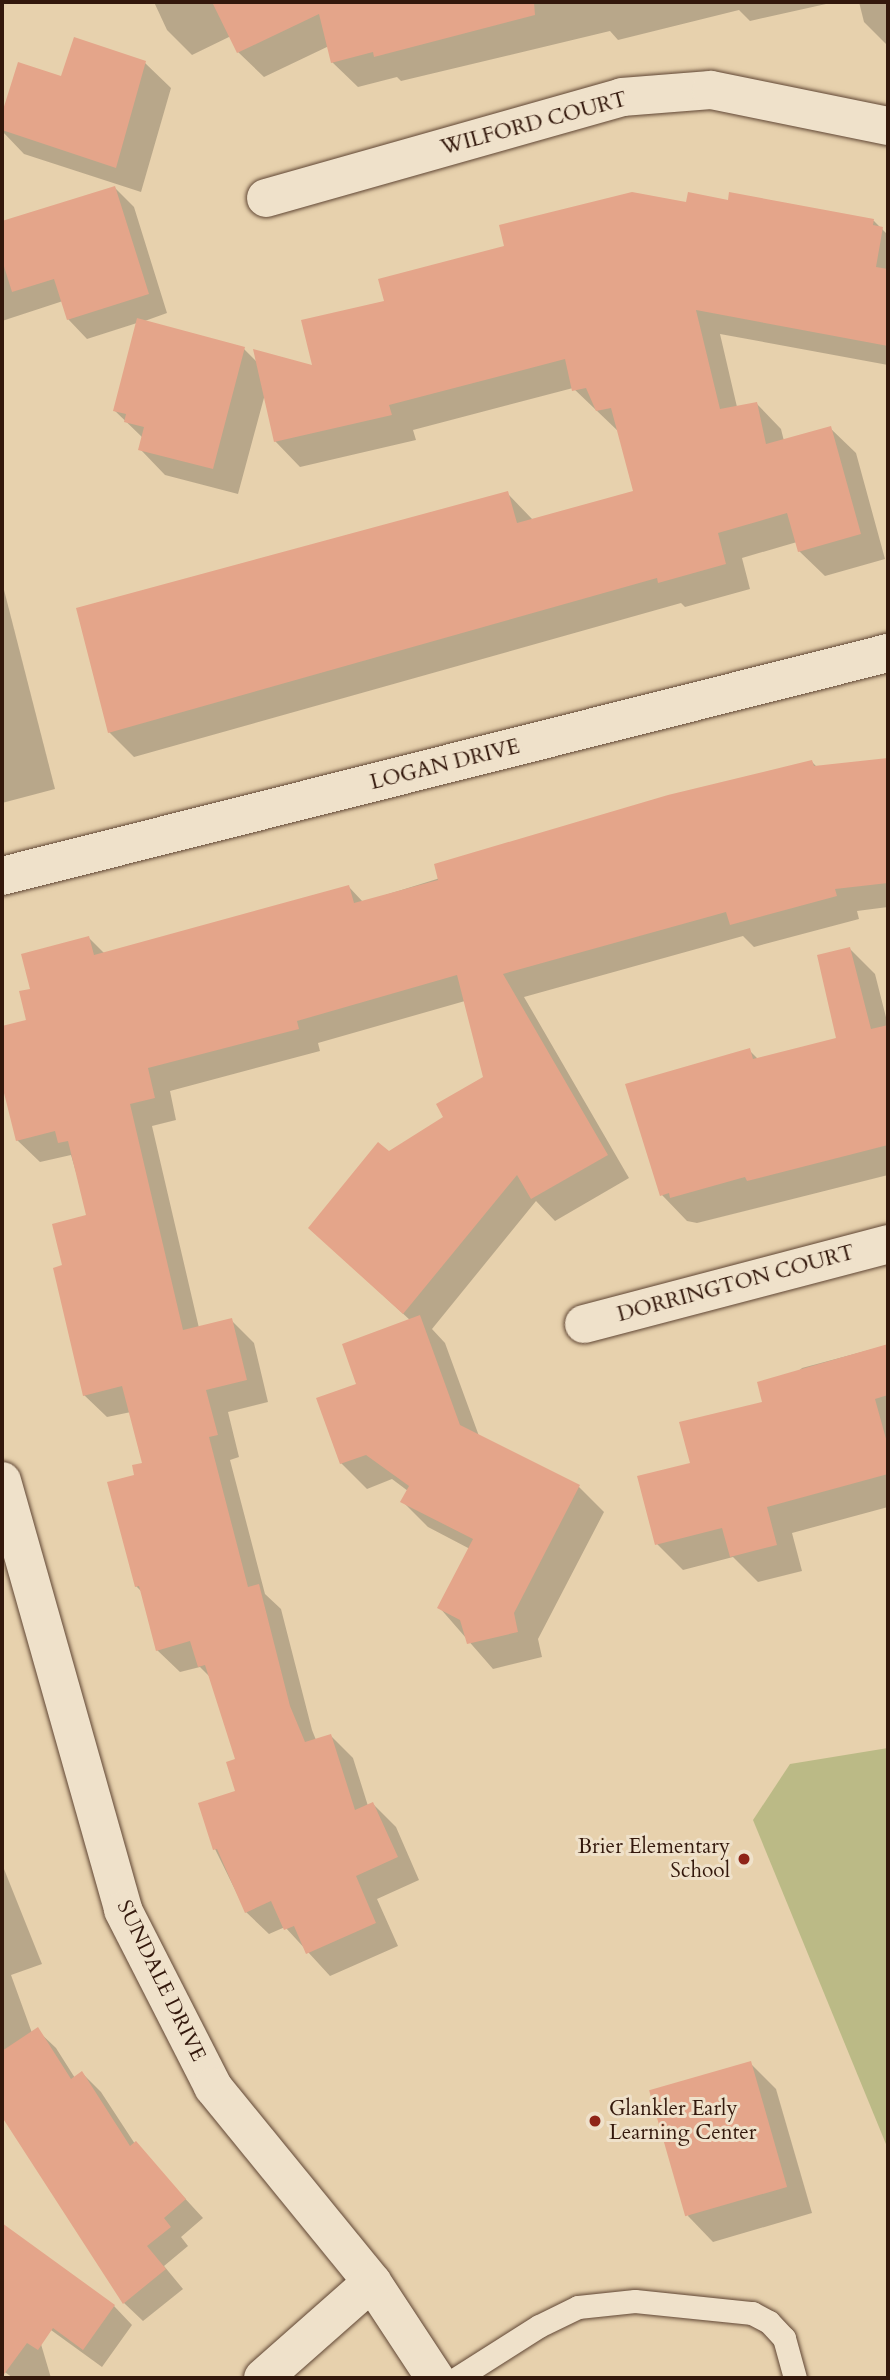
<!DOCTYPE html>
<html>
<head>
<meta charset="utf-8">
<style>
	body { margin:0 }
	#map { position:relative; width:890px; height:2380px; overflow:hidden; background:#e7d1ad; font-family:Cardo,serif }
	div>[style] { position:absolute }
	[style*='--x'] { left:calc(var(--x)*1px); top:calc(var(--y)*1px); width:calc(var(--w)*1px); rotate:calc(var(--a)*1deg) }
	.green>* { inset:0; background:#bbba86 }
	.shadow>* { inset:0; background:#0003 }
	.building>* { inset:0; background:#e4a58a; transform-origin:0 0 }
	.roads { filter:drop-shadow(0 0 2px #604634) drop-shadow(0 0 2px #604634) }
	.service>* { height:23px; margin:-11.5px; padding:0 11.5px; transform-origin:11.5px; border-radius:11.5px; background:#efe1ca }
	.minor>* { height:38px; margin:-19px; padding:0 19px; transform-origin:19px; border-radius:19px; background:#efe1ca }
	.dots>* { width:19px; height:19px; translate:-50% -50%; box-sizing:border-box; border:4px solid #efe1ca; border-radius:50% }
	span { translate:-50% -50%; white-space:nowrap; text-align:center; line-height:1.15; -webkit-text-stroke:6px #efe1ca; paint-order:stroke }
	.street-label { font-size:21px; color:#33180c }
	.poi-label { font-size:21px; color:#33180c }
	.right { translate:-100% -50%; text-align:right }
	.left { translate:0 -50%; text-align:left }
	.frame { position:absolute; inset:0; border:4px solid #33180c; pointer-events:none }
</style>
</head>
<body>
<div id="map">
	<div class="green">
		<div style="clip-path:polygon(888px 1748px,888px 2149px,753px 1820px,790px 1764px)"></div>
	</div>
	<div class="shadow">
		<div style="clip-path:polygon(154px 2px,835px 2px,750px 21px,739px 10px,618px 40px,610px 31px,401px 81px,397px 77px,358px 87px,332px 62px,329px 46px,264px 77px,238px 52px,231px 36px,192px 55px,167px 30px)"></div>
		<div style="clip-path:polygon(859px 2px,888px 2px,888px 46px,864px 22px)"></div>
		<div style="clip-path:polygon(145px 63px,171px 88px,141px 192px,24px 154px,2px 131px,20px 65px,62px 79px)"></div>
		<div style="clip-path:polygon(115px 188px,134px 207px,167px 313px,142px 322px,244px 349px,257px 362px,314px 367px,386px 302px,687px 204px,729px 202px,874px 221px,888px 235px,888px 365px,720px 334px,737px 407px,756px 403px,781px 429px,784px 441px,830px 428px,856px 453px,885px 559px,825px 576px,799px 551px,797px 542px,742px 558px,750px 589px,685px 607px,681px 603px,134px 757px,109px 732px,507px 493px,533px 520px,635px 492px,619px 432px,573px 388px,413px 430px,416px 440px,300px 467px,275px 441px,265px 394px,238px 494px,165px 475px,140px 449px,143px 438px,114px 410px,137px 323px,87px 339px,68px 319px,63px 301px,2px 321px,2px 223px)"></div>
		<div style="clip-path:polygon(2px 582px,55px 789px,2px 803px)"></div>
		<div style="clip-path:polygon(888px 760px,888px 907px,857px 911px,859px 919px,754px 947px,743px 936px,524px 997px,629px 1178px,555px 1221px,536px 1201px,432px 1329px,445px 1343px,479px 1436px,579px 1487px,604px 1512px,538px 1639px,542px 1657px,493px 1669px,439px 1607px,470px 1549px,428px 1527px,403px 1502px,408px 1491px,392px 1479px,367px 1489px,341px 1463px,359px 1385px,411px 1321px,310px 1228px,389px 1153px,446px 1118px,485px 1078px,465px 1001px,318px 1043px,320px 1051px,170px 1091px,176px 1120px,152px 1126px,199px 1328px,231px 1320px,254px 1343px,268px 1402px,228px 1412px,239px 1457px,230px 1460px,265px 1594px,281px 1609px,312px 1730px,316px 1740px,331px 1736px,353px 1758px,368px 1806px,373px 1804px,396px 1827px,419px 1880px,377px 1899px,398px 1946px,330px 1976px,285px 1927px,269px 1934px,246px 1912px,215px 1849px,238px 1792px,237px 1761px,211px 1678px,200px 1667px,180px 1672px,157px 1650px,142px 1592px,136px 1586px,136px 1476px,144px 1464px,131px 1412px,107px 1417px,84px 1395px,64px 1267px,89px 1216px,71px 1155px,40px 1162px,17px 1140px,2px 1076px,2px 1028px,29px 1021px,32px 990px,89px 938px,105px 954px,349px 887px,363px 902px,812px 762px,818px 768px)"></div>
		<div style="clip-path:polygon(850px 949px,875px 974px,888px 1025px,888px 1175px,697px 1223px,687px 1221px,662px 1195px,749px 1050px,759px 1060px,839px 1039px)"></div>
		<div style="clip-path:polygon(888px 1345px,888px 1507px,792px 1533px,802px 1571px,758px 1582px,733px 1557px,683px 1570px,657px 1544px,692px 1464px,802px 1368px)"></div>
		<div style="clip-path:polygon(2px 1864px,42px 1964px,11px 1975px,32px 2033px,37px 2030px,56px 2048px,75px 2078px,82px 2073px,101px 2092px,135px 2144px,203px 2218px,181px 2237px,188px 2246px,164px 2266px,183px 2289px,143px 2321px,124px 2303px,2px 2113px)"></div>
		<div style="clip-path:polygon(750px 2063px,776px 2089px,812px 2213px,713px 2242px,688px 2216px)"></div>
		<div style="clip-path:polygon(2px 2225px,114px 2306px,132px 2325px,102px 2367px,33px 2317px,51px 2378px,13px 2378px,2px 2370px)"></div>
	</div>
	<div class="building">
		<div style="clip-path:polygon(212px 2px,534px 2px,535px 15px,374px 57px,373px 52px,331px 63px,319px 14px,237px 53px)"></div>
		<div style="clip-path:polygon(74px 37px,146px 61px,116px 168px,2px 130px,2px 113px,18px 62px,61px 76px)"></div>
		<div style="clip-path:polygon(115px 186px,149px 294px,67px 320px,54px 279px,12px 292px,2px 260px,2px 221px)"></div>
		<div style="clip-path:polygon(632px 192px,686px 202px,688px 192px,728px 200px,729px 192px,874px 219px,873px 225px,883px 227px,876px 267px,888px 269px,888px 346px,696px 310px,720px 409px,757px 402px,766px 444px,831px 426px,861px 534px,798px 552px,787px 513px,718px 533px,726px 564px,658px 583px,657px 578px,108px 733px,76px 608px,508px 491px,517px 523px,633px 491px,611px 408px,596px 411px,586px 388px,572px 391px,565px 359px,389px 405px,392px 415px,274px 442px,253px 349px,312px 365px,301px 320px,384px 301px,378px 279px,504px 246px,499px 225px)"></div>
		<div style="clip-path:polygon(137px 318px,245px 347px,213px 469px,138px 450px,144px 427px,124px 422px,126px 414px,113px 411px)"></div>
		<div style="clip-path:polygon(888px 758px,888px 883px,835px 889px,837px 896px,730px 925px,726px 912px,503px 974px,608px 1155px,531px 1199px,517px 1175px,403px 1314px,308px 1228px,378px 1142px,389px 1151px,443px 1117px,436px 1104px,483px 1077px,457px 975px,297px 1021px,299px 1029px,148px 1068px,155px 1098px,130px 1104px,183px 1330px,232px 1318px,247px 1380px,206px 1390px,218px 1435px,209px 1437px,248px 1587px,259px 1584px,290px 1706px,305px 1742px,331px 1734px,355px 1810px,373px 1802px,398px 1857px,356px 1876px,376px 1923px,306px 1954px,294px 1926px,284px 1930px,271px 1901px,245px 1913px,217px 1849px,213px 1850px,198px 1803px,235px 1791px,226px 1762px,235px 1759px,205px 1665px,198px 1667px,190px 1641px,156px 1651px,139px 1586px,135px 1587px,107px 1482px,134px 1475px,132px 1465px,142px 1463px,122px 1386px,83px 1396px,53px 1268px,62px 1265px,52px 1224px,86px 1215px,68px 1141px,58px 1143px,55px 1131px,16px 1141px,2px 1085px,2px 1026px,26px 1020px,19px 991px,30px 989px,21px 954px,89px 936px,94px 955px,349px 885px,354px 903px,438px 880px,434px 864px,668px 795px,812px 760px,814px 766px)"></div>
		<div style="clip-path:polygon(850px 947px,871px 1029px,888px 1025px,888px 1145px,747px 1181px,745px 1177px,670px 1198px,669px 1193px,660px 1196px,625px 1084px,750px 1048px,753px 1059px,836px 1038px,817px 955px)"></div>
		<div style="clip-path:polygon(420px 1315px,460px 1425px,580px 1485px,514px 1613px,518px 1632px,467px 1644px,460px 1620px,437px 1608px,473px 1539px,400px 1502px,409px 1486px,366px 1455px,340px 1464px,316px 1398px,356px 1384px,342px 1344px)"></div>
		<div style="clip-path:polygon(888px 1344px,888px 1395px,875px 1399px,888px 1446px,888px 1474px,767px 1507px,777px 1545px,730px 1557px,722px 1528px,655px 1545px,637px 1476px,690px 1463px,679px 1422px,762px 1402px,757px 1382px)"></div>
		<div style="clip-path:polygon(38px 2027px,71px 2079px,82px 2071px,130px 2146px,136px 2141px,186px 2199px,164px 2218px,171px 2227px,147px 2246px,166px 2269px,123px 2304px,2px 2117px,2px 2051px)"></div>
		<div style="left:751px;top:2061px;width:131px;height:106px;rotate:74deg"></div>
		<div style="clip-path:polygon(2px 2223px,115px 2305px,83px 2350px,53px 2328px,38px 2350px,27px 2343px,2px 2377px)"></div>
	</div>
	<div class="roads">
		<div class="service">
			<div style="--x:457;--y:2378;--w:97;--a:-32.4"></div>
			<div style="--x:539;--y:2326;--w:43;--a:-26"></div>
			<div style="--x:578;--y:2307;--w:57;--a:-6"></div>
			<div style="--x:635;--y:2301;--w:118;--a:5.9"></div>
			<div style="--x:752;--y:2313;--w:19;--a:28"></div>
			<div style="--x:769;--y:2322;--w:22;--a:47"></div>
			<div style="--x:784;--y:2338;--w:41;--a:74.6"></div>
		</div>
		<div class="minor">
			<div style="--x:266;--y:198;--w:370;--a:-15.8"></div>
			<div style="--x:622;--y:97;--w:89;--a:-4.5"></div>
			<div style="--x:711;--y:90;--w:181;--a:11.5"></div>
			<div style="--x:2;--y:876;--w:914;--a:-14.13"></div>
			<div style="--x:584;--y:1324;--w:314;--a:-14.7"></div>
			<div style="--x:2;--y:1481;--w:446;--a:74.2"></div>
			<div style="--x:123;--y:1910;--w:199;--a:63"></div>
			<div style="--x:213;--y:2087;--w:252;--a:50.8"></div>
			<div style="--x:372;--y:2282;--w:115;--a:56.7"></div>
			<div style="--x:263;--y:2378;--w:145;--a:-41.4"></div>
		</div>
	</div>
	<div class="dots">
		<div style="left:744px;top:1859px;background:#8f2418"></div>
		<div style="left:595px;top:2121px;background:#8f2418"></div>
	</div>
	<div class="street-label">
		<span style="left:534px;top:124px;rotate:-15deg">WILFORD COURT</span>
		<span style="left:445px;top:765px;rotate:-14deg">LOGAN DRIVE</span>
		<span style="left:736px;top:1284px;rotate:-15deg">DORRINGTON COURT</span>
		<span style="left:161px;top:1981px;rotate:64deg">SUNDALE DRIVE</span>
	</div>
	<div class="poi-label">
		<span class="right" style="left:730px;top:1859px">Brier Elementary<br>School</span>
		<span class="left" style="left:609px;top:2121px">Glankler Early<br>Learning Center</span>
	</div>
	<div class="frame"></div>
</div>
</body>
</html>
